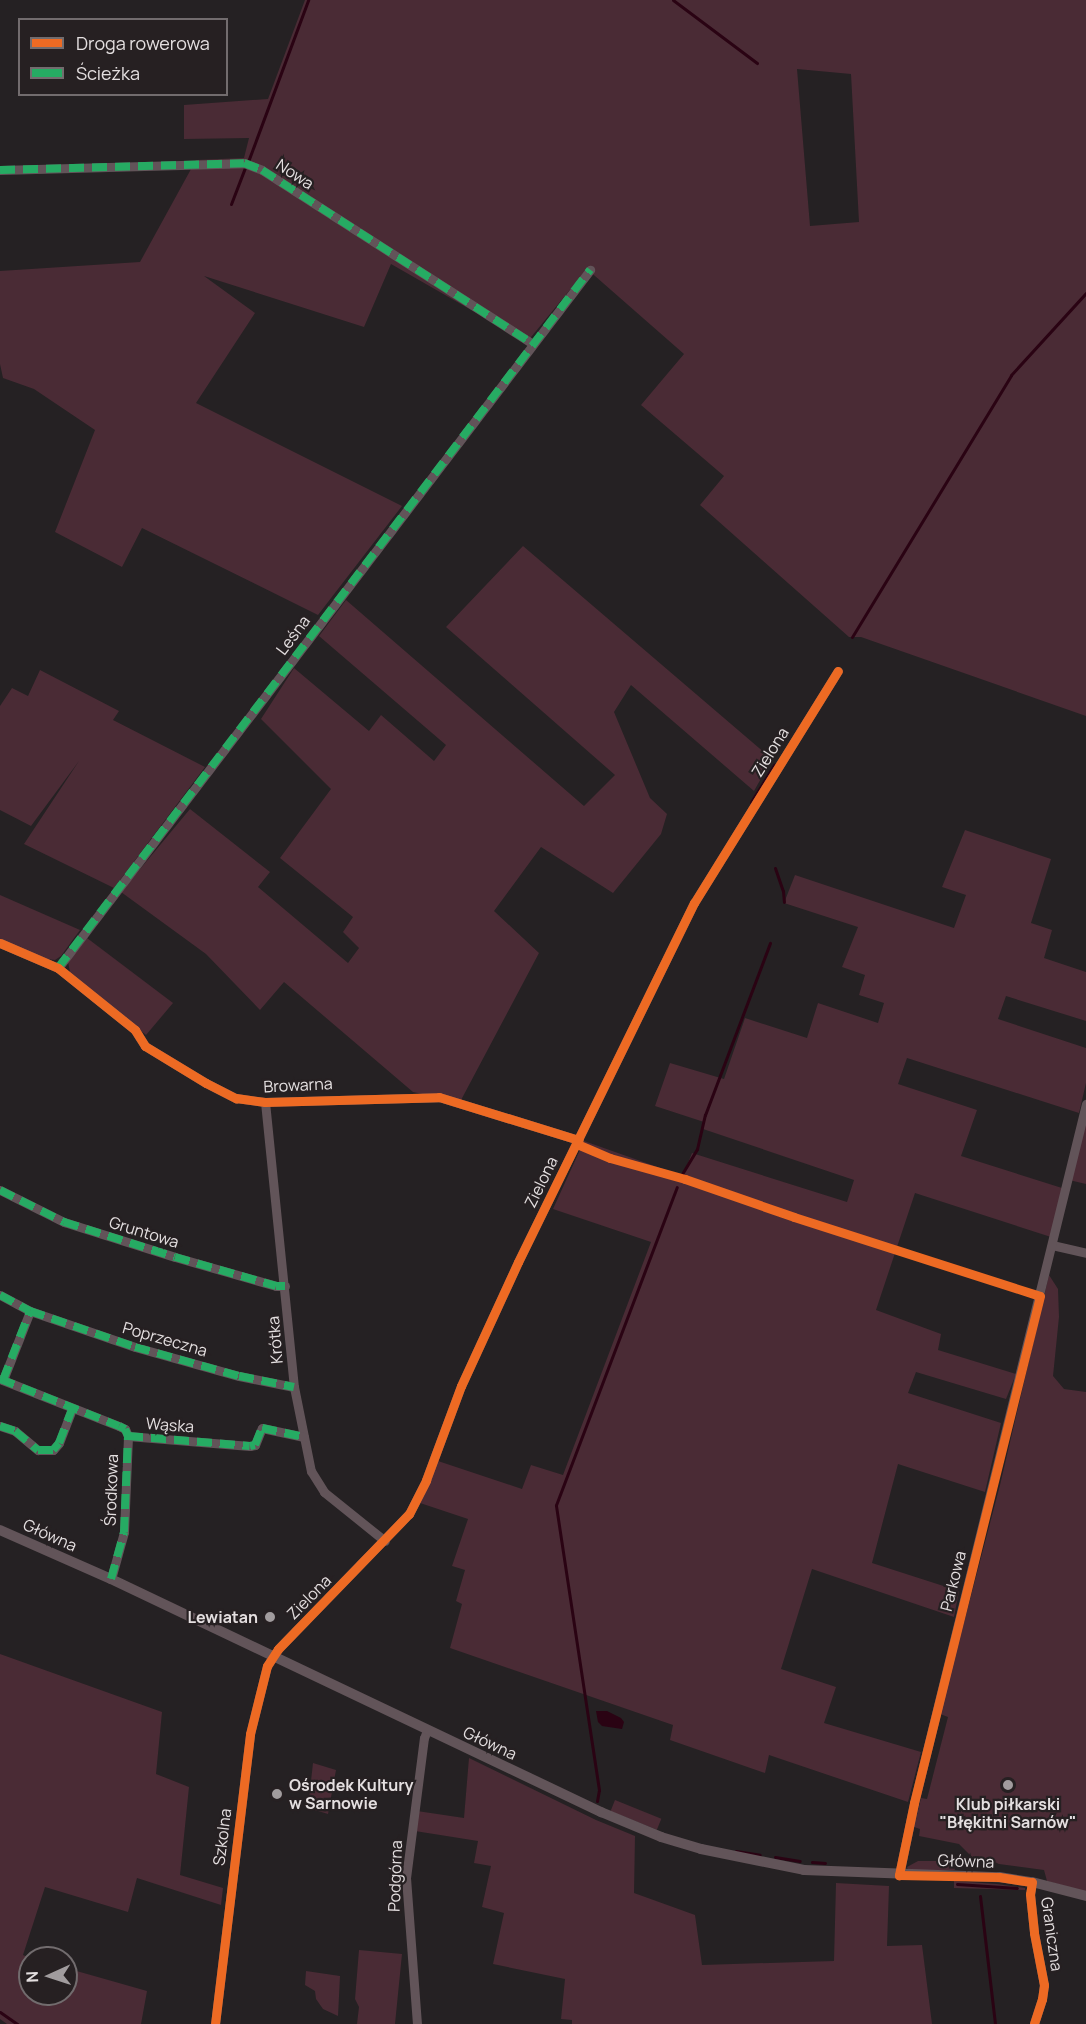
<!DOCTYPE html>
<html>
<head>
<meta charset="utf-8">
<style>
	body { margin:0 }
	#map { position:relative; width:1086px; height:2024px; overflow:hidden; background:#252123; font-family:Manrope,sans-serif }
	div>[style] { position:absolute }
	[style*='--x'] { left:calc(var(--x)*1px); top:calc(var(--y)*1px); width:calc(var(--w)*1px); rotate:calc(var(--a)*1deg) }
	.green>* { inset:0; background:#4a2b35; transform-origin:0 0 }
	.water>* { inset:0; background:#2a0313 }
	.stream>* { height:3px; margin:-1.5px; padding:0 1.5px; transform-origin:1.5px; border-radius:1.5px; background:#2a0313 }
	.minor>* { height:9px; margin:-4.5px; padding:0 4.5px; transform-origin:4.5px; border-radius:4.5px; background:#625459 }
	.tertiary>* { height:10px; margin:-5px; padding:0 5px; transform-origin:5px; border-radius:5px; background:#625459 }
	.quiet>* { height:8px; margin-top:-4px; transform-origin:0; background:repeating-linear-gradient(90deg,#26ab63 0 15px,transparent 0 23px) }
	.cycleway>* { height:9px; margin:-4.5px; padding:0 4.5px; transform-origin:4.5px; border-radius:4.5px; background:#ed6a23 }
	.dots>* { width:16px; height:16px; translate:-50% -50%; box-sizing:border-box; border:3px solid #262022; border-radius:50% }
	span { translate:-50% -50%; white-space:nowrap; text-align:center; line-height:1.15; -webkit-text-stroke:4.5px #262022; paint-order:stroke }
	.street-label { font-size:16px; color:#e4dfe0 }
	.poi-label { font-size:16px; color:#e4dfe0; font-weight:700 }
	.right { translate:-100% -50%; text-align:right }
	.left { translate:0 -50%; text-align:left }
	.legend { position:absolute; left:18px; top:18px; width:210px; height:78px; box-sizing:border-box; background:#262022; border:2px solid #726c6e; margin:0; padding:8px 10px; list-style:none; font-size:18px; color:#e4dfe0 }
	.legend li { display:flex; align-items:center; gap:12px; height:30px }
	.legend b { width:30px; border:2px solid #726c6e }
	.north { position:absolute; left:18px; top:1946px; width:60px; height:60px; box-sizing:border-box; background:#262022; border:2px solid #726c6e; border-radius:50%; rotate:267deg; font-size:16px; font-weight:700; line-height:24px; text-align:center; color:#e4dfe0 }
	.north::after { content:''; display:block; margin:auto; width:21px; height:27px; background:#a19c9e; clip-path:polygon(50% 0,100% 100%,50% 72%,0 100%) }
</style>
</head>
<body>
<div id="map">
	<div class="green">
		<div style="clip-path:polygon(evenodd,305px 0,1086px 0,1086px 716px,861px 637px,849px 637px,700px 505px,724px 476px,641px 405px,684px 354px,587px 269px,527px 342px,391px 264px,364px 327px,204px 276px,255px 313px,196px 403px,402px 506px,318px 615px,142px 528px,122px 567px,55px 532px,95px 430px,34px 389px,3px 378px,0 364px,0 271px,140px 262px,196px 160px,244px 158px,249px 138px,184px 139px,184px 105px,268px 99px,305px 0,797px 69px,851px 74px,859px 222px,810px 226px,797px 69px)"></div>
		<div style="clip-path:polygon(523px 546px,772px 759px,754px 791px,631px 685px,614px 712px,650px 798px,667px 814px,661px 834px,613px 893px,541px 847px,494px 911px,539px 953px,460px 1102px,413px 1092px,284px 982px,260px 1010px,206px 954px,121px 892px,190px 809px,270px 872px,258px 887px,348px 963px,359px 948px,343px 932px,353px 917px,280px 858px,331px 789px,261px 719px,294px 668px,369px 731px,381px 715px,434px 761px,446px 745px,319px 636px,346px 600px,584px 806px,615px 775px,446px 627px)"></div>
		<div style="clip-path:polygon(40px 670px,119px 711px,113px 720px,205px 767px,114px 888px,24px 844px,79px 761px,31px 826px,0 810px,0 706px,12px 688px,28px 696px)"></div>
		<div style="clip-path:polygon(965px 830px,1051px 859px,1031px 923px,1052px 930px,1044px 958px,1086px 972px,1086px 1021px,1006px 996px,998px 1019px,1086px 1048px,1086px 1083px,1079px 1113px,907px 1058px,898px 1084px,977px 1110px,961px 1156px,1062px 1188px,1051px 1237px,915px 1193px,876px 1310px,941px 1334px,938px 1350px,1016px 1374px,1006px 1399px,916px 1372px,908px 1393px,1001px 1423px,985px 1492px,898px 1464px,872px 1563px,959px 1591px,954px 1617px,812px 1569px,781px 1669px,836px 1687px,824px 1723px,921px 1752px,908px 1802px,769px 1755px,765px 1773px,670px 1740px,673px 1725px,450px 1648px,462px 1604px,456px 1601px,465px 1570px,452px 1566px,468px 1519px,420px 1503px,438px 1461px,522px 1489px,531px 1465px,563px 1475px,651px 1242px,553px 1209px,584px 1141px,683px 1176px,692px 1153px,847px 1202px,854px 1180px,703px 1129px,704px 1122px,655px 1106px,670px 1063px,724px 1079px,745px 1018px,807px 1038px,818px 1003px,878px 1023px,884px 1003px,859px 995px,865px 975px,842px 967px,858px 927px,784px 903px,795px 875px,954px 928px,966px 895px,942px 887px)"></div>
		<div style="clip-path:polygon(0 895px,80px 930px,61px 956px,55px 960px,47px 959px,0 939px)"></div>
		<div style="clip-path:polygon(87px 938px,173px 1003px,146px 1035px,70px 972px,68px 962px)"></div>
		<div style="clip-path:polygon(1086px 1111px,1086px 1184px,1069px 1180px)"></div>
		<div style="clip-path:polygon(1049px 1275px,1058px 1289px,1059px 1317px,1053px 1376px,1064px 1389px,1086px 1392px,1086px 1892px,1047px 1881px,1044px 1870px,976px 1861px,959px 1844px,919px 1836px,920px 1829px,914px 1827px,921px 1798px,927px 1799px,948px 1717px,940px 1714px,1000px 1485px)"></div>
		<div style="clip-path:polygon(0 1654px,162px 1712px,156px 1774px,189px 1787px,180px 1875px,223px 1888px,221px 1905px,137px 1878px,128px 1912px,45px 1887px,23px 1955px,30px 1958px,30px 1994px,66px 1994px,66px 1968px,147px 1991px,141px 2024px,7px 2024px,0 2019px)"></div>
		<div style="clip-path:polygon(469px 1758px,596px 1820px,635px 1836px,634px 1893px,695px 1915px,702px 1965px,834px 1961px,836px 1883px,889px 1886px,887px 1946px,922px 1945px,932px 2024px,572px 2024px,572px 2020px,561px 2019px,565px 1979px,493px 1964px,504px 1913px,482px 1907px,491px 1866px,474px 1863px,478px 1841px,415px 1831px,417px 1811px,464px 1818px)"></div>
		<div style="clip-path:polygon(313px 1763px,336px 1770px,328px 1814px,308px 1808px)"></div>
		<div style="left:615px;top:1800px;width:50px;height:12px;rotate:22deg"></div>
		<div style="clip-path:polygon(918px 1861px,949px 1861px,953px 1863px,955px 1870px,908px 1870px,907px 1867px)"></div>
		<div style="clip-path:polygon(954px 1881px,997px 1884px,1025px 1888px,1025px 1890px,954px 1888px)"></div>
		<div style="clip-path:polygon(359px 1950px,402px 1954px,395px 2024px,357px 2024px,359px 2007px,355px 1999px)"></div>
		<div style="clip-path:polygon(306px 1971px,340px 1976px,338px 2016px,323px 2009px,316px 1999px,315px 1991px,305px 1985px)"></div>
	</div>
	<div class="water">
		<div style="clip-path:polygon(596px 1711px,607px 1711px,621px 1718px,624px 1722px,622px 1729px,602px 1726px,598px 1722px)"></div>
	</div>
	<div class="stream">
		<div style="--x:673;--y:0;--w:105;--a:36.9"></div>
		<div style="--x:249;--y:159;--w:170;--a:-69.6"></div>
		<div style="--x:231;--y:204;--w:39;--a:-69"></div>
		<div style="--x:852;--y:637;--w:306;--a:-58.7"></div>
		<div style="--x:1011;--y:375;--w:111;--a:-47.6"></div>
		<div style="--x:751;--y:802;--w:44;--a:-58.1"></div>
		<div style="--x:775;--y:868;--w:24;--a:71"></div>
		<div style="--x:783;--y:891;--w:11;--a:85"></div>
		<div style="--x:682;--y:1174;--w:29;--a:-59"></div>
		<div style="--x:697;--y:1149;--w:35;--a:-77"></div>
		<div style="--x:705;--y:1115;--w:184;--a:-69.3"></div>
		<div style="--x:597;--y:1801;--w:11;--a:-80"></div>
		<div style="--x:599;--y:1790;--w:288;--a:-98.6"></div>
		<div style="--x:556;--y:1505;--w:340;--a:-69.2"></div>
		<div style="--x:736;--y:1851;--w:24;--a:9"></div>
		<div style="--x:775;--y:1857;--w:25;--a:9"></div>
		<div style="--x:812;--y:1862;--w:13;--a:4"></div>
		<div style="--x:957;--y:1884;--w:60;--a:3.8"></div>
		<div style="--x:980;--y:1896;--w:129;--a:83.3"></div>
		<div style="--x:0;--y:2012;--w:21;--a:35"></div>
	</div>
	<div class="minor">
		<div style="--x:0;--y:170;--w:244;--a:-1.6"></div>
		<div style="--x:244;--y:163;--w:19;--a:21"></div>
		<div style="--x:262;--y:170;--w:322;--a:32.7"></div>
		<div style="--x:0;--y:943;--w:63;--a:23.3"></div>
		<div style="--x:58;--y:968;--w:99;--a:38.8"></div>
		<div style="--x:135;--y:1030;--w:19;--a:58"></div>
		<div style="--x:145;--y:1046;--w:71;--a:31.2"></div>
		<div style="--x:206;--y:1083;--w:34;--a:27"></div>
		<div style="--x:236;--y:1098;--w:29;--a:8"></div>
		<div style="--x:265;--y:1102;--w:174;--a:-1.6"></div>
		<div style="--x:439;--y:1097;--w:146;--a:17.1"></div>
		<div style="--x:58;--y:968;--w:878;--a:-52.69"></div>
		<div style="--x:265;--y:1102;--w:286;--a:84.2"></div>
		<div style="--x:294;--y:1387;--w:86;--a:78.6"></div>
		<div style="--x:311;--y:1471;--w:25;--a:58"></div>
		<div style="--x:324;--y:1492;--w:78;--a:38.8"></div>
		<div style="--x:0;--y:1190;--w:72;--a:26.6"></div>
		<div style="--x:64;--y:1222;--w:116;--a:17.5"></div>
		<div style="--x:175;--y:1257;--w:105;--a:16"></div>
		<div style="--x:276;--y:1286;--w:9;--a:0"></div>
		<div style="--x:1052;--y:1245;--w:35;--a:13"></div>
		<div style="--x:0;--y:1295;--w:34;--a:28"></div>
		<div style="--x:30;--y:1311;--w:111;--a:18.9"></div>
		<div style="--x:135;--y:1347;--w:108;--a:15.6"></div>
		<div style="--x:239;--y:1376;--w:56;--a:11.3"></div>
		<div style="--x:0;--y:1379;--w:128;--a:21.6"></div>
		<div style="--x:119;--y:1426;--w:7;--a:27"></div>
		<div style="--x:125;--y:1429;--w:8;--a:67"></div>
		<div style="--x:128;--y:1436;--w:122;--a:4.7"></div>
		<div style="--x:250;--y:1446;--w:5;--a:-11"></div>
		<div style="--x:255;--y:1445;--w:18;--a:-68"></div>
		<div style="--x:262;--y:1428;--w:43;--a:12.1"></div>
		<div style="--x:3;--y:1380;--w:74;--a:-68.6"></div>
		<div style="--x:0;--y:1426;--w:16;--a:18"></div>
		<div style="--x:15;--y:1431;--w:30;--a:40"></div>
		<div style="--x:38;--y:1450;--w:15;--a:0"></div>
		<div style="--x:53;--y:1450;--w:9;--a:-49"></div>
		<div style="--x:59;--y:1443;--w:36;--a:-69"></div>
		<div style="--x:111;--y:1579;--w:49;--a:-74.5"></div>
		<div style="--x:124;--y:1532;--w:96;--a:-87.6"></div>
		<div style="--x:899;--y:1875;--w:74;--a:-78.2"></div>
		<div style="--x:914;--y:1803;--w:720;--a:-76.18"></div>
		<div style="--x:1032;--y:1882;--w:12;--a:99"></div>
		<div style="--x:1030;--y:1894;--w:39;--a:84"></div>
		<div style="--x:1034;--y:1933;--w:53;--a:79.1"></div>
		<div style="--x:1044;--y:1985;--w:14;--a:98"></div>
		<div style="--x:1042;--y:1999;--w:26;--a:108"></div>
		<div style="--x:215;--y:2024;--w:292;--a:-83.1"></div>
		<div style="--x:250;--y:1734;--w:70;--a:-76"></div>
		<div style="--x:267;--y:1666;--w:20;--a:-57"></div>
		<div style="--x:278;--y:1649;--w:188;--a:-45.9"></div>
		<div style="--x:409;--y:1514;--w:38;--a:-63"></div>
		<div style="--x:426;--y:1480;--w:100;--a:-69.6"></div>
		<div style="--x:461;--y:1386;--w:136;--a:-65.3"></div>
		<div style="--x:518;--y:1262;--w:400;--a:-63.9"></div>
		<div style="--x:694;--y:903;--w:273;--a:-58.2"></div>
		<div style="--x:417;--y:2024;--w:146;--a:-94.3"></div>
		<div style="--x:406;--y:1878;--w:141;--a:-82.7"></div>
		<div style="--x:424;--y:1738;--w:9;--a:-69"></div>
	</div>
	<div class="tertiary">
		<div style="--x:0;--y:1530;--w:121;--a:23.8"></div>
		<div style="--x:111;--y:1579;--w:543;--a:25.43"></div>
		<div style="--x:601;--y:1812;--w:65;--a:22.6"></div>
		<div style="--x:661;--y:1837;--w:42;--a:16.7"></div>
		<div style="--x:701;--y:1849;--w:105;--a:11.5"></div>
		<div style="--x:804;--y:1870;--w:195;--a:2.1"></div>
		<div style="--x:999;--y:1877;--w:33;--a:9"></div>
		<div style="--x:1032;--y:1882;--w:56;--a:14.5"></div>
	</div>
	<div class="quiet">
		<div style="--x:0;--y:170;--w:244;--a:-1.6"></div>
		<div style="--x:244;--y:163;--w:19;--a:21"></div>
		<div style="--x:262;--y:170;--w:322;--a:32.7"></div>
		<div style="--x:54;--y:966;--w:4;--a:27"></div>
		<div style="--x:58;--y:968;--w:878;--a:-52.69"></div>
		<div style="--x:0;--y:1190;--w:72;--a:26.6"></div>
		<div style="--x:64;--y:1222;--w:116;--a:17.5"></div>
		<div style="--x:175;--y:1257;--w:105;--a:16"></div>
		<div style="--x:276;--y:1286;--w:9;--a:0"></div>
		<div style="--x:0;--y:1295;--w:34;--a:28"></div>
		<div style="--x:30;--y:1311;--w:111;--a:18.9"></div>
		<div style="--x:135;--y:1347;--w:108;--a:15.6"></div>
		<div style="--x:239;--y:1376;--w:56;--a:11.3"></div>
		<div style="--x:0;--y:1379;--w:128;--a:21.6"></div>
		<div style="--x:119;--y:1426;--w:7;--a:27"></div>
		<div style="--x:125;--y:1429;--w:8;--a:67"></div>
		<div style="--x:128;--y:1436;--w:122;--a:4.7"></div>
		<div style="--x:250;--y:1446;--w:5;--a:-11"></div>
		<div style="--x:255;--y:1445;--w:18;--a:-68"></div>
		<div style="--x:262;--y:1428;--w:43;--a:12.1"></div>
		<div style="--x:3;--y:1380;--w:74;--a:-68.6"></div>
		<div style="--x:0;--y:1426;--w:16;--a:18"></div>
		<div style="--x:15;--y:1431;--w:30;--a:40"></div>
		<div style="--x:38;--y:1450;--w:15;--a:0"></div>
		<div style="--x:53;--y:1450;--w:9;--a:-49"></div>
		<div style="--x:59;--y:1443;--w:36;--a:-69"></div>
		<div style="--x:111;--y:1579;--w:49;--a:-74.5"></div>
		<div style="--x:124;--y:1532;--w:96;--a:-87.6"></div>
	</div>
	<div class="cycleway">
		<div style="--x:0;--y:943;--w:63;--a:23.3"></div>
		<div style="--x:58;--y:968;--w:99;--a:38.8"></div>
		<div style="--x:135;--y:1030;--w:19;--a:58"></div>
		<div style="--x:145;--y:1046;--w:71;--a:31.2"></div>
		<div style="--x:206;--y:1083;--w:34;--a:27"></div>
		<div style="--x:236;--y:1098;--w:29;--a:8"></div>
		<div style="--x:265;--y:1102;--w:174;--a:-1.6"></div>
		<div style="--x:439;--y:1097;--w:146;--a:17.1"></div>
		<div style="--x:577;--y:1144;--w:36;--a:23"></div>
		<div style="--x:610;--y:1158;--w:78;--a:15.6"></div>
		<div style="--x:685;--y:1179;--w:115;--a:19.2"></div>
		<div style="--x:794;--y:1217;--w:258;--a:17.8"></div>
		<div style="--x:1040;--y:1296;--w:522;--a:103.96"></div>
		<div style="--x:914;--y:1803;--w:74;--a:101.8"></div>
		<div style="--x:899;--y:1875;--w:100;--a:1.1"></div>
		<div style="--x:999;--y:1877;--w:33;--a:9"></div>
		<div style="--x:1032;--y:1882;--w:12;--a:99"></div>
		<div style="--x:1030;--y:1894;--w:39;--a:84"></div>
		<div style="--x:1034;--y:1933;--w:53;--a:79.1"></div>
		<div style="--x:1044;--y:1985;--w:14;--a:98"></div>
		<div style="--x:1042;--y:1999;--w:26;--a:108"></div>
		<div style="--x:215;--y:2024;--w:292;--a:-83.1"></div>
		<div style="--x:250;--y:1734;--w:70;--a:-76"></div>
		<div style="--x:267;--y:1666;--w:20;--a:-57"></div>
		<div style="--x:278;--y:1649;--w:188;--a:-45.9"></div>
		<div style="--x:409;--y:1514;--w:38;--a:-63"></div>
		<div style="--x:426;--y:1480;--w:100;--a:-69.6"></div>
		<div style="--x:461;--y:1386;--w:136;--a:-65.3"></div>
		<div style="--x:518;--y:1262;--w:400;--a:-63.9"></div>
		<div style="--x:694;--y:903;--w:273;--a:-58.2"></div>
	</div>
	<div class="dots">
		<div style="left:270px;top:1617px;background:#a19c9e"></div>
		<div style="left:1008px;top:1785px;background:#a19c9e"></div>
		<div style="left:277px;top:1794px;background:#a19c9e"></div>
	</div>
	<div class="street-label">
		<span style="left:295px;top:174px;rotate:33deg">Nowa</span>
		<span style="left:293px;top:635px;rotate:-53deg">Leśna</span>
		<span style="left:770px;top:752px;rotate:-58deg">Zielona</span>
		<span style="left:298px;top:1085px;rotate:-3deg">Browarna</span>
		<span style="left:541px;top:1182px;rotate:-64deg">Zielona</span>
		<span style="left:144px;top:1232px;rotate:17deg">Gruntowa</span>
		<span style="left:165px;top:1339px;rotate:16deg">Poprzeczna</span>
		<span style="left:275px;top:1340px;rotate:-95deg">Krótka</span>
		<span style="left:170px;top:1425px;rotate:4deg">Wąska</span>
		<span style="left:111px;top:1490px;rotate:-88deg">Środkowa</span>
		<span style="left:50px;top:1535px;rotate:24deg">Główna</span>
		<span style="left:953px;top:1581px;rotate:-76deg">Parkowa</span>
		<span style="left:309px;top:1597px;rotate:-45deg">Zielona</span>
		<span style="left:490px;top:1743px;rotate:25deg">Główna</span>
		<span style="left:222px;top:1837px;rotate:-83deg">Szkolna</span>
		<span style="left:966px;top:1861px;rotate:2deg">Główna</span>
		<span style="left:395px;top:1876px;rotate:-88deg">Podgórna</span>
		<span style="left:1052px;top:1934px;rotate:82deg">Graniczna</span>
	</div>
	<div class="poi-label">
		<span class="right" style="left:258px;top:1617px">Lewiatan</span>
		<span class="left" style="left:289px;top:1794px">Ośrodek Kultury<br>w Sarnowie</span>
		<span style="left:1008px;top:1813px">Klub piłkarski<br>"Błękitni Sarnów"</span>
	</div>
	<ul class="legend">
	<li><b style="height:8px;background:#ed6a23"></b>Droga rowerowa</li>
	<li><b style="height:8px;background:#26ab63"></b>Ścieżka</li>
	</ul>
	<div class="north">N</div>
</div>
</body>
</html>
